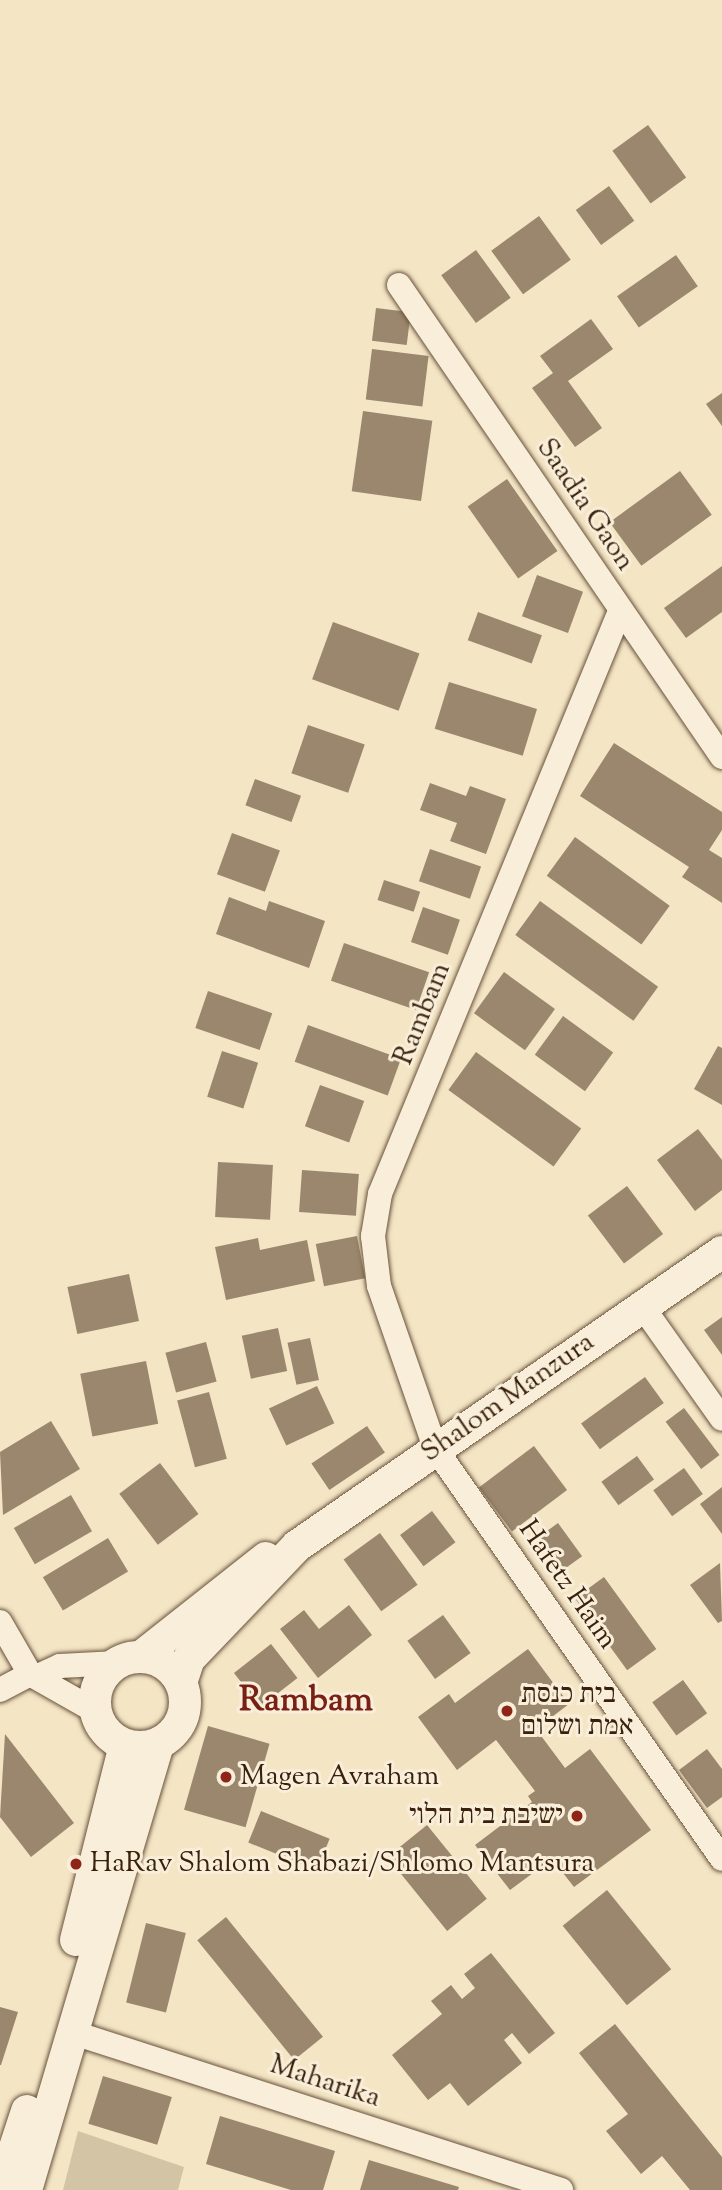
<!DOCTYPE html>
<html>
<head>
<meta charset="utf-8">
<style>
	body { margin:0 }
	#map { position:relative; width:722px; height:2190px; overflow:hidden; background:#f4e5c5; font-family:"Sorts Mill Goudy","Frank Ruhl Libre",serif }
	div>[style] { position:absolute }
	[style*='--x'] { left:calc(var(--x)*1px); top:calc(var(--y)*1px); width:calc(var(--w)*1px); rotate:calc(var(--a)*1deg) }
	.green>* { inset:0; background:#d4c4a6 }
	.building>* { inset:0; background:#9a876d; transform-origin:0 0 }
	.roads { filter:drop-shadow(0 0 2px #68523b) drop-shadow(0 0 2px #68523b) }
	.minor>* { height:24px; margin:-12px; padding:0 12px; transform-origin:12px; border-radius:12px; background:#f8eed9 }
	.tertiary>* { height:32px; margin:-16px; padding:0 16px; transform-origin:16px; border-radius:16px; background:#f8eed9 }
	.tertiary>.ring { margin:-16px; padding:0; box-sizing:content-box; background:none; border:32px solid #f8eed9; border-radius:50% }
	.dots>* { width:19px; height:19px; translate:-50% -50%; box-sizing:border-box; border:4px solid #f8eed9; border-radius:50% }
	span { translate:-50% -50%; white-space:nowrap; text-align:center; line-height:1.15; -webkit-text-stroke:6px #f8eed9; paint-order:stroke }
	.street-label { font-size:28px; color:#39210d }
	.poi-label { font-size:28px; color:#39210d }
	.left { translate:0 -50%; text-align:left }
	.right { translate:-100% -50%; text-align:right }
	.district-label { font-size:35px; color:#7a1f14; font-weight:700 }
</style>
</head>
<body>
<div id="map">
	<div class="green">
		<div style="clip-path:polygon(78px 2131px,184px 2167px,178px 2190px,63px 2190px)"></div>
	</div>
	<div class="building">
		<div style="left:648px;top:125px;width:65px;height:44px;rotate:54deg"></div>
		<div style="left:609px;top:186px;width:43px;height:41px;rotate:54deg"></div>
		<div style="left:539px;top:216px;width:54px;height:59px;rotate:54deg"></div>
		<div style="left:476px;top:250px;width:59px;height:43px;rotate:54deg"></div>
		<div style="left:676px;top:255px;width:38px;height:72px;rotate:55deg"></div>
		<div style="left:376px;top:308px;width:35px;height:33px;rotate:7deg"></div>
		<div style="clip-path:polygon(591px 319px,613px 349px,568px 381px,602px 428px,575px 447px,532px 388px,553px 373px,540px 356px)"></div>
		<div style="left:372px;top:349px;width:57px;height:51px;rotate:7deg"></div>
		<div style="clip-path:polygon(722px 393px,722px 426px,706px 404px)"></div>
		<div style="left:363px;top:411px;width:70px;height:81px;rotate:8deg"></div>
		<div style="left:680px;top:471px;width:54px;height:87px;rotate:54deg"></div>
		<div style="left:507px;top:479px;width:88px;height:48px;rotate:55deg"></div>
		<div style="clip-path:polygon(722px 566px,722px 612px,686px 638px,664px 608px)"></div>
		<div style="left:537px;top:575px;width:49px;height:44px;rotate:20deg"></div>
		<div style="left:478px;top:612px;width:68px;height:30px;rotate:20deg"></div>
		<div style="left:333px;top:622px;width:92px;height:61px;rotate:20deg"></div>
		<div style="left:449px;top:682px;width:92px;height:49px;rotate:17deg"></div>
		<div style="left:308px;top:725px;width:60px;height:51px;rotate:19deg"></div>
		<div style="clip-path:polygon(614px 743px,722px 812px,722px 830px,709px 850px,722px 858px,722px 903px,682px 877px,689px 867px,580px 796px)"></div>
		<div style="left:255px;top:779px;width:49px;height:28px;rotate:20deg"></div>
		<div style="clip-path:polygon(430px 783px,466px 796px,470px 786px,506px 799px,486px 854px,450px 841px,457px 823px,420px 810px)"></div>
		<div style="left:232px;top:833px;width:51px;height:44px;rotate:20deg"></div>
		<div style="left:575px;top:837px;width:117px;height:48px;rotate:36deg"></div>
		<div style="left:430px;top:849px;width:54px;height:34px;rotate:19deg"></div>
		<div style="left:384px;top:880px;width:38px;height:21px;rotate:18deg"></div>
		<div style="clip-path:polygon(229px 897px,266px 911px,269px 901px,325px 921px,309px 968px,216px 934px)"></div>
		<div style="left:540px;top:901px;width:146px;height:42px;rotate:36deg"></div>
		<div style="left:423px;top:907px;width:39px;height:37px;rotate:19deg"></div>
		<div style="left:344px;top:943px;width:90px;height:40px;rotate:19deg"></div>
		<div style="left:504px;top:972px;width:63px;height:51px;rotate:36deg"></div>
		<div style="left:208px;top:991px;width:68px;height:39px;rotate:19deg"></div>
		<div style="left:563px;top:1016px;width:62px;height:48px;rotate:36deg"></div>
		<div style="left:308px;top:1025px;width:99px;height:39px;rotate:20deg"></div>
		<div style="clip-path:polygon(718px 1046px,722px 1048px,722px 1105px,694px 1089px)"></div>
		<div style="left:222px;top:1051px;width:38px;height:48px;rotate:18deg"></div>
		<div style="left:476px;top:1052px;width:130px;height:47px;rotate:36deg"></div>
		<div style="left:320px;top:1085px;width:47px;height:44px;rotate:20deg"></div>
		<div style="clip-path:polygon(698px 1129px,722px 1160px,722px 1190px,695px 1211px,657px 1160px)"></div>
		<div style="left:218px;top:1162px;width:55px;height:55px;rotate:3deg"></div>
		<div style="left:302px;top:1170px;width:57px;height:42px;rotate:4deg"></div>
		<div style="left:627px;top:1186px;width:60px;height:49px;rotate:53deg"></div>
		<div style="left:357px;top:1236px;width:43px;height:42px;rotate:79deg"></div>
		<div style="clip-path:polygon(258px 1238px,260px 1250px,307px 1240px,315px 1281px,226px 1300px,215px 1247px)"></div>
		<div style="left:129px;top:1274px;width:48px;height:63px;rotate:78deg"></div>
		<div style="clip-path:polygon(722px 1317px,722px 1355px,704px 1330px)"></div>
		<div style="left:278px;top:1328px;width:44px;height:37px;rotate:78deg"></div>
		<div style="left:310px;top:1338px;width:43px;height:23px;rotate:78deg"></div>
		<div style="left:206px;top:1342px;width:41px;height:42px;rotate:75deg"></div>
		<div style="left:146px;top:1361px;width:64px;height:67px;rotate:79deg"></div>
		<div style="left:645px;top:1377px;width:32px;height:79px;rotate:54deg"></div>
		<div style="left:317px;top:1386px;width:41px;height:53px;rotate:65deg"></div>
		<div style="left:209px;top:1392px;width:69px;height:33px;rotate:75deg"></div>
		<div style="left:684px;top:1408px;width:59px;height:23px;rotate:53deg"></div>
		<div style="clip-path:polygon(51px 1421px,80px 1469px,3px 1515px,0 1452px)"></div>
		<div style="left:367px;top:1426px;width:32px;height:67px;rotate:56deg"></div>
		<div style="left:534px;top:1446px;width:55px;height:69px;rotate:53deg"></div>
		<div style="left:637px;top:1456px;width:29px;height:44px;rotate:54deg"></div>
		<div style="left:160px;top:1463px;width:64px;height:51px;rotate:53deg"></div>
		<div style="left:684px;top:1468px;width:32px;height:38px;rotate:54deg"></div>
		<div style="clip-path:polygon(722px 1487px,722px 1534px,700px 1504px)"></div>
		<div style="left:71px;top:1495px;width:42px;height:66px;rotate:60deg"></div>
		<div style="left:432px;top:1511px;width:39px;height:40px;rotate:53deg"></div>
		<div style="left:558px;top:1523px;width:41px;height:36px;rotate:54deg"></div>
		<div style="left:380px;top:1533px;width:64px;height:45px;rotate:54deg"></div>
		<div style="left:108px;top:1538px;width:39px;height:76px;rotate:59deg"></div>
		<div style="clip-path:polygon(720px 1563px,722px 1621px,718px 1623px,690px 1585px)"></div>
		<div style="left:604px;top:1577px;width:89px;height:36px;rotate:54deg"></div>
		<div style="clip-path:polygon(349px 1605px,372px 1635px,318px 1678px,280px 1629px,304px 1610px,319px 1629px)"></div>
		<div style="left:443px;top:1615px;width:47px;height:44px;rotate:54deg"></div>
		<div style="left:271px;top:1644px;width:43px;height:47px;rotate:52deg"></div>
		<div style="clip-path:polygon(528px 1649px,569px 1704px,536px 1729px,565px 1768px,590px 1749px,651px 1830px,574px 1887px,552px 1859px,510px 1890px,475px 1845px,532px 1802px,528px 1796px,535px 1791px,496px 1740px,457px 1770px,418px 1717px,449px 1694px,455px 1703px)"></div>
		<div style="left:683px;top:1680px;width:41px;height:38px;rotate:54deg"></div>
		<div style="left:208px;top:1726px;width:64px;height:87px;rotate:16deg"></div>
		<div style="clip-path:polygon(5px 1734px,74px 1823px,31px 1857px,0 1817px)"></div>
		<div style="clip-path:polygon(707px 1749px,722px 1769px,722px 1797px,707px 1808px,679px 1770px)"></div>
		<div style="left:261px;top:1811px;width:74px;height:34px;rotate:22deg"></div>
		<div style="left:427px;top:1825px;width:95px;height:51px;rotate:51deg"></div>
		<div style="left:607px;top:1890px;width:102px;height:57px;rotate:51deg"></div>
		<div style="left:226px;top:1917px;width:154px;height:37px;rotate:51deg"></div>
		<div style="left:146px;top:1923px;width:41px;height:82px;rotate:14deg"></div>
		<div style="clip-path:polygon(491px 1953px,555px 2033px,529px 2054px,512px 2033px,504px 2040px,522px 2063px,468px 2106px,450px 2083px,428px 2100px,392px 2055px,442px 2014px,431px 2001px,451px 1985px,462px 1999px,475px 1988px,464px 1974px)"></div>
		<div style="clip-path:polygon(0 2007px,18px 2012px,1px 2065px,0 2065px)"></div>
		<div style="clip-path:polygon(615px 2024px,722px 2157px,722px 2190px,690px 2190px,662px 2156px,641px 2174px,606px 2131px,628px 2114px,579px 2053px)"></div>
		<div style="left:103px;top:2076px;width:72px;height:50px;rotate:17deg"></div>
		<div style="clip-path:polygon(220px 2116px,335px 2151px,323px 2190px,291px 2190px,206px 2164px)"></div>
		<div style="clip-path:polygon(369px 2160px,459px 2187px,458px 2190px,360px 2190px)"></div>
	</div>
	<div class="roads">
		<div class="minor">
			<div style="--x:399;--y:285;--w:572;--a:55.62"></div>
			<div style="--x:620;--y:611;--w:630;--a:112.38"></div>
			<div style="--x:380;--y:1194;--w:43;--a:99.5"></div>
			<div style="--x:373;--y:1236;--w:50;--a:83.2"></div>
			<div style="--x:379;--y:1286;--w:171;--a:70.9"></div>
			<div style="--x:435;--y:1448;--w:501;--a:55.07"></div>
			<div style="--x:642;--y:1306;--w:138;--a:54.7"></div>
			<div style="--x:0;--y:1622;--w:60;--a:60"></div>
			<div style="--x:36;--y:1677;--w:26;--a:-25"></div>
			<div style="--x:60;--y:1666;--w:57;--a:-3"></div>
			<div style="--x:0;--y:1690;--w:34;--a:-28"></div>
			<div style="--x:30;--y:1674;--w:75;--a:29.6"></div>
			<div style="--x:71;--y:2032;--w:515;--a:17.87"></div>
		</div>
		<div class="tertiary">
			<div style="--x:142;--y:1656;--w:158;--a:-38.3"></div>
			<div class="ring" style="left:95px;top:1657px;width:58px;height:58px"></div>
			<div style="--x:181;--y:1683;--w:25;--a:-72"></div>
			<div style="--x:189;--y:1659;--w:156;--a:-46.3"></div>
			<div style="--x:297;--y:1546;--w:517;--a:-34.67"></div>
			<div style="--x:76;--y:1940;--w:201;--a:-75.9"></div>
			<div style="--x:1;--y:2190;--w:83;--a:-71.8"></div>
			<div style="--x:26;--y:2190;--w:466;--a:-73.5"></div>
		</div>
	</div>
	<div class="dots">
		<div style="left:507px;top:1711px;background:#8f2418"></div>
		<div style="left:226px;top:1777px;background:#8f2418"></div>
		<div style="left:577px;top:1816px;background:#8f2418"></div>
		<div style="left:76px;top:1864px;background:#8f2418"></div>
	</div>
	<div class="street-label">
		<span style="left:585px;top:505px;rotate:56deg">Saadia Gaon</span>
		<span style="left:423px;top:1014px;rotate:-68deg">Rambam</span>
		<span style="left:508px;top:1398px;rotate:-35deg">Shalom Manzura</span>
		<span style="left:567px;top:1585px;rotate:55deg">Hafetz Haim</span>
		<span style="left:325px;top:2082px;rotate:18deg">Maharika</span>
	</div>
	<div class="poi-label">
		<span class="left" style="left:521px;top:1711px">בית כנסת<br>אמת ושלום</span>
		<span class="left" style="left:240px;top:1777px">Magen Avraham</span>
		<span class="right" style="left:563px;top:1816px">ישיבת בית הלוי</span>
		<span class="left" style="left:90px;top:1864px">HaRav Shalom Shabazi/Shlomo Mantsura</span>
	</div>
	<div class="district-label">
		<span style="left:306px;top:1702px">Rambam</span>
	</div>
</div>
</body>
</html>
